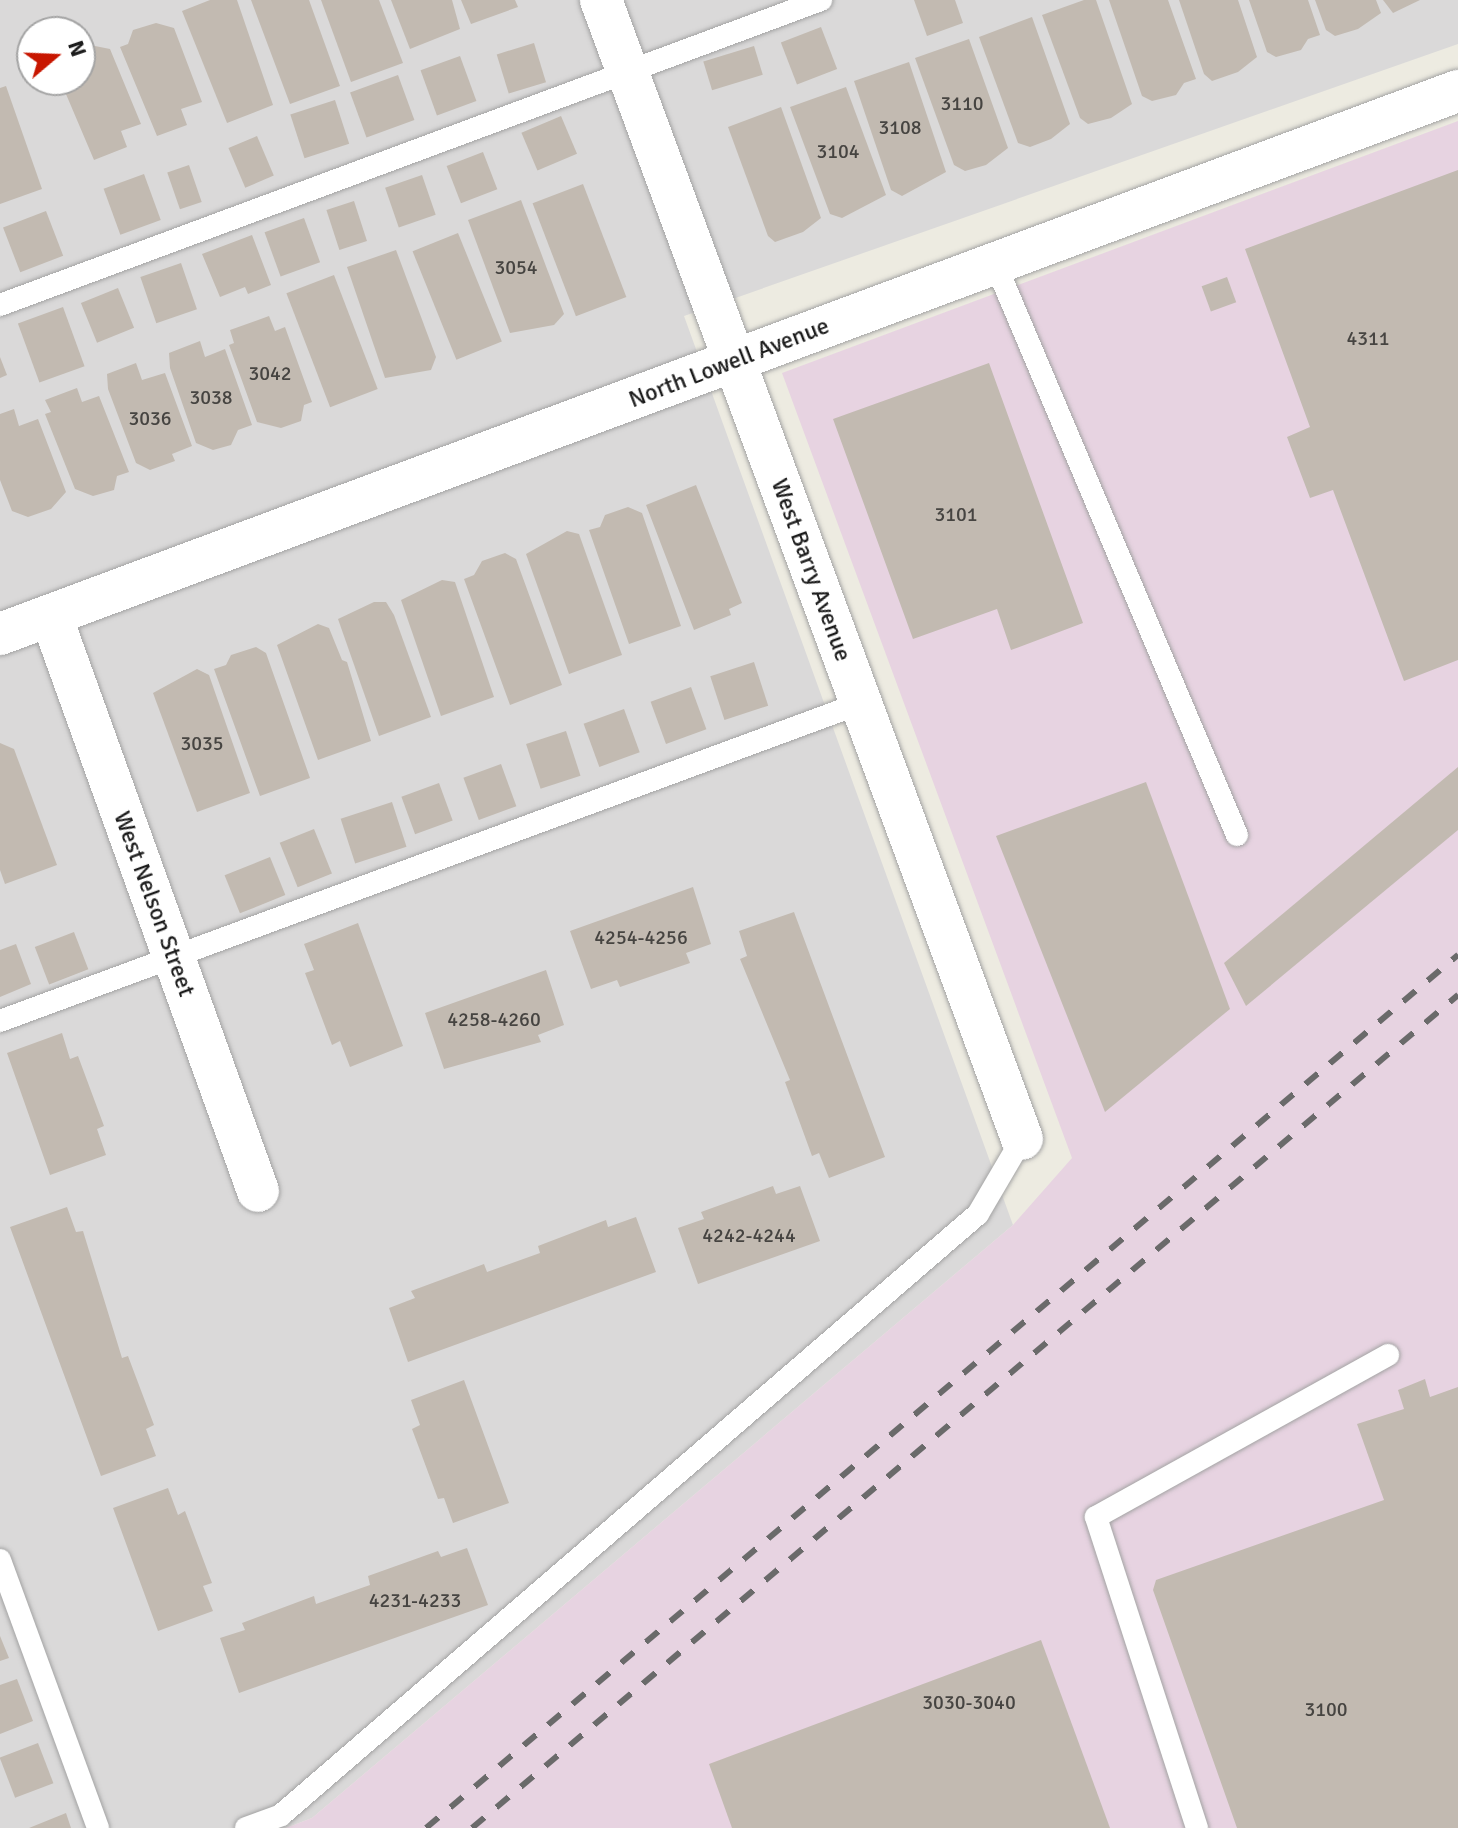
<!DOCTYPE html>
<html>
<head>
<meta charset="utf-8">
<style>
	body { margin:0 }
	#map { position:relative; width:1458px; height:1828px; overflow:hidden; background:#edebe1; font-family:Signika,sans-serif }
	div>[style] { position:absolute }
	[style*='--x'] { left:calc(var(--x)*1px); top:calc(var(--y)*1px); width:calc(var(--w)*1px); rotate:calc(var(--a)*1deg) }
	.residential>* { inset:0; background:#dad9d9 }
	.industrial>* { inset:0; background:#e7d3e1 }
	.building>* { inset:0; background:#c2bab1; transform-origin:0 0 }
	.roads { filter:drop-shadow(0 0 2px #a3a3a3) drop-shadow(0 0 2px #a3a3a3) }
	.service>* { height:22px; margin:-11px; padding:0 11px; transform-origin:11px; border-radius:11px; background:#fff }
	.minor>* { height:42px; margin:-21px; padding:0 21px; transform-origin:21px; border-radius:21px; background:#fff }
	.rail>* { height:6px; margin-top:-3px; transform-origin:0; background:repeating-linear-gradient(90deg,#6a6a6a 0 16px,transparent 0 32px) }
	span { translate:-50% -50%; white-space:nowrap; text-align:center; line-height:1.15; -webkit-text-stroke:8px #fff; paint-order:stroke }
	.number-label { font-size:20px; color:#464441 }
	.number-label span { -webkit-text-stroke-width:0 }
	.street-label { font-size:24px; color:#1c1c1c }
	.north { position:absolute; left:16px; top:16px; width:80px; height:80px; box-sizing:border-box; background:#fff; border:2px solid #a4a4a4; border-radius:50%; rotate:71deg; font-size:22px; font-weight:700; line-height:32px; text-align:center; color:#1c1c1c }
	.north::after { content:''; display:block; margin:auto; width:28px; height:36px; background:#c81600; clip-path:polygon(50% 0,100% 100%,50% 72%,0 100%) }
</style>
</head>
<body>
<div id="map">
	<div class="residential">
		<div style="clip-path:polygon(evenodd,0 0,1458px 0,1458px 44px,684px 316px,1013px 1225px,312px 1818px,286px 1828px,0 1828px,0 0,32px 32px,80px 32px,80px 80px,32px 80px,32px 32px)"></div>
	</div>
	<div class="industrial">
		<div style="clip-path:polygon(1458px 121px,1458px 1828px,286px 1828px,312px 1818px,1013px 1225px,1072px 1158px,782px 373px)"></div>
	</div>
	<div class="building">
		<div style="clip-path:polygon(210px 0,237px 0,273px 105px,227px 123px,182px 11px)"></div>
		<div style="clip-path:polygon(251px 0,309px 0,340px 86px,290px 104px)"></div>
		<div style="clip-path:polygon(321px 0,379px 0,403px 63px,351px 82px)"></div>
		<div style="clip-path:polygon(391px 0,452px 0,460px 29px,410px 49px)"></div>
		<div style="clip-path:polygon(461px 0,515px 0,518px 7px,471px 24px)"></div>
		<div style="clip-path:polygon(914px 0,955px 0,963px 23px,927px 36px)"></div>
		<div style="clip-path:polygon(1084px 0,1096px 0,1132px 104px,1111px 118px,1088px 124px,1080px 118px,1042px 15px)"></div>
		<div style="clip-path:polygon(1109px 0,1168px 0,1196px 79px,1184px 83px,1176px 95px,1152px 101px,1142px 96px)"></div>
		<div style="clip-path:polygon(1179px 0,1238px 0,1257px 57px,1238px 72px,1212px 81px,1204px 74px)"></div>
		<div style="clip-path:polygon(1249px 0,1308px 0,1320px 35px,1308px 39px,1301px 50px,1276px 57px,1267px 52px)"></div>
		<div style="clip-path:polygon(1315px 0,1376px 0,1381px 13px,1358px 29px,1335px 36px,1326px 30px)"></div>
		<div style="clip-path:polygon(1383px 0,1420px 0,1393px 13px)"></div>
		<div style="clip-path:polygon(1032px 17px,1070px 124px,1051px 139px,1030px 147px,1018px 143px,979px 37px)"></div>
		<div style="clip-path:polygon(156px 23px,174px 28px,202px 102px,181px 109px,187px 125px,157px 136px,120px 47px,128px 44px,133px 30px)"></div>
		<div style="left:821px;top:27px;width:45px;height:43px;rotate:69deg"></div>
		<div style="clip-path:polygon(969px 39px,1008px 148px,986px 165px,965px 171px,954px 165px,915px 58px)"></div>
		<div style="left:534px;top:43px;width:41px;height:39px;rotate:73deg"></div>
		<div style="clip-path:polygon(90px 45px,110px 49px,141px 124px,121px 131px,127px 147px,94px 160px,60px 80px,80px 80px,80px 49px)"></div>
		<div style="left:754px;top:46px;width:30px;height:53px;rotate:73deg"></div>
		<div style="left:460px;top:56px;width:48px;height:42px;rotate:70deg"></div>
		<div style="clip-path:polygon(909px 62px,946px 172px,902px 196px,891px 190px,854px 81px)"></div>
		<div style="left:398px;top:75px;width:48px;height:51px;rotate:70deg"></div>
		<div style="clip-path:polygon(6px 86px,42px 189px,0 204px,0 88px)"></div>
		<div style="clip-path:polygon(846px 87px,886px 195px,842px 218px,830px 214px,790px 107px)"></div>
		<div style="left:335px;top:100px;width:46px;height:47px;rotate:72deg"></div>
		<div style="clip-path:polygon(781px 107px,821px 218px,803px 232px,775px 242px,768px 236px,728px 127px)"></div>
		<div style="left:561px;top:116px;width:41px;height:43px;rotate:67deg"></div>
		<div style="left:257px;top:136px;width:43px;height:31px;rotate:67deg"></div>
		<div style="left:483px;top:152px;width:40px;height:39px;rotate:69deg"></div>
		<div style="left:189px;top:165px;width:39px;height:23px;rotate:71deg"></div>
		<div style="clip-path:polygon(1458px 170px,1458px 660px,1404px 681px,1333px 490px,1310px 498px,1287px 437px,1310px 427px,1245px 249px)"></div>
		<div style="left:144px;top:174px;width:49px;height:43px;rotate:70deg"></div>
		<div style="left:422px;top:175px;width:42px;height:39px;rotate:71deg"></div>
		<div style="left:583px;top:184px;width:121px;height:54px;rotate:69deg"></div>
		<div style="clip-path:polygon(521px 200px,564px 314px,554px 325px,510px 333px,468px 220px)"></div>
		<div style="left:354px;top:201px;width:42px;height:29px;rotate:72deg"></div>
		<div style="left:46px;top:211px;width:48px;height:46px;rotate:69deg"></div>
		<div style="left:304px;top:218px;width:47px;height:42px;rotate:70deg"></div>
		<div style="left:458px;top:233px;width:117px;height:49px;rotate:68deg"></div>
		<div style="clip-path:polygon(252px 235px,271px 285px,248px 294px,245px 287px,220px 297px,202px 254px)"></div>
		<div style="clip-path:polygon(396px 250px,436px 357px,431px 370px,385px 378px,347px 267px)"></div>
		<div style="left:181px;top:263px;width:49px;height:43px;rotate:71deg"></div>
		<div style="left:334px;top:275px;width:122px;height:51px;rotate:69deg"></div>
		<div style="left:1227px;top:277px;width:27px;height:27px;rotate:70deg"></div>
		<div style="left:118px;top:288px;width:43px;height:40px;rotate:68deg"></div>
		<div style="left:63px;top:307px;width:63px;height:48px;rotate:70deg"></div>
		<div style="clip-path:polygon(269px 316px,275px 331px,285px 327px,312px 402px,304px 405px,301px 421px,281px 428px,257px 422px,229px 345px,234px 343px,230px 330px)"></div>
		<div style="clip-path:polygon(200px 341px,205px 357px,225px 349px,252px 425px,238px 430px,231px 445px,213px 450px,196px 443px,170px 368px,169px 353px)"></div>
		<div style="clip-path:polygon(0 357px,7px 375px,0 378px)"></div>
		<div style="clip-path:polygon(136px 363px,142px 380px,165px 373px,192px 446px,172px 454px,175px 461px,150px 470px,136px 463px,108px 389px,107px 374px)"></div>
		<div style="clip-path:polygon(989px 363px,1083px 623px,1011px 650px,997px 609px,913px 639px,833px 419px)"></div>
		<div style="clip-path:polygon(77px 388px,82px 402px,99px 396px,129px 472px,117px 476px,114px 490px,93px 496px,75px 489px,45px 414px,51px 412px,45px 400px)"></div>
		<div style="clip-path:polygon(14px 409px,19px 426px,38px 419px,66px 492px,51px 509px,28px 517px,12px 511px,0 480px,0 414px)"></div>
		<div style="clip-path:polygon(696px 485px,742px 603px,729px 609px,731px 615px,694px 630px,646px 505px)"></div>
		<div style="clip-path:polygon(628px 507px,642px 513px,681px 626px,629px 644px,589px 530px,600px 527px,605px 515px)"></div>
		<div style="clip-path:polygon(567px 531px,579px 534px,622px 655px,569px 674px,526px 554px)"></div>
		<div style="clip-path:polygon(505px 553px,516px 559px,562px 685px,510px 705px,464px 579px,474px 575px,482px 561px)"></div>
		<div style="clip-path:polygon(442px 580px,455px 582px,494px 697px,441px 716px,401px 600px)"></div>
		<div style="clip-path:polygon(374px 602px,386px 602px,394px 615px,431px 717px,379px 736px,338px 619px)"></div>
		<div style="clip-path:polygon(318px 624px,329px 628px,342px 660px,347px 662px,371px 741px,318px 760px,277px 645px)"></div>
		<div style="clip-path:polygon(256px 647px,266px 653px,310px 778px,260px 796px,214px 669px,226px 665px,231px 655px)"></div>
		<div style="left:754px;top:662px;width:46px;height:46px;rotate:72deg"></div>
		<div style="clip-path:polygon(197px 669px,209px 675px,250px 793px,197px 812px,153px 693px)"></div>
		<div style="left:691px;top:687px;width:45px;height:43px;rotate:70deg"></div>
		<div style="left:624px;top:709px;width:46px;height:43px;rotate:70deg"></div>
		<div style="left:566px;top:731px;width:47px;height:42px;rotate:72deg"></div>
		<div style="clip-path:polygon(0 743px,14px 749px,57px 865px,5px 884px,0 870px)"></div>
		<div style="left:501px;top:764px;width:45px;height:40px;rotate:70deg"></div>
		<div style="clip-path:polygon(1458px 767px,1458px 830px,1246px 1006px,1224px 963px)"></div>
		<div style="clip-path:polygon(1146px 782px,1230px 1009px,1105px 1112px,996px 836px)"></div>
		<div style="left:439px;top:783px;width:40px;height:40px;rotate:70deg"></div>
		<div style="left:392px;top:802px;width:47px;height:54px;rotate:72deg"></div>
		<div style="left:314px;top:829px;width:48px;height:37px;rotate:68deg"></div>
		<div style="left:270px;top:857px;width:41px;height:49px;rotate:68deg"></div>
		<div style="clip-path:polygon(693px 887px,711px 944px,686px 953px,690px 963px,620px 987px,617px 980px,591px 989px,570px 931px)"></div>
		<div style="clip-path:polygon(794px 912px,885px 1157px,829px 1178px,819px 1153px,812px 1156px,785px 1082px,790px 1080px,740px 959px,747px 956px,739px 931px)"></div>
		<div style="clip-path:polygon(358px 923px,403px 1046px,350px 1067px,340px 1041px,332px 1045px,305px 973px,314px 970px,304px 944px)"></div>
		<div style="left:74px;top:932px;width:40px;height:42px;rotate:69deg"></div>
		<div style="clip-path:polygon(16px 944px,31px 984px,0 997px,0 950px)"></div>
		<div style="clip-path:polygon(546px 970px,564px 1025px,538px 1035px,541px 1042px,444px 1069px,425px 1013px)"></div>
		<div style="clip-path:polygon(62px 1033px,70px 1059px,78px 1056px,104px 1126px,97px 1129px,106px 1155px,50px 1175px,7px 1053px)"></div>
		<div style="clip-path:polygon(773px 1186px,776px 1194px,800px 1186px,820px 1241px,698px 1284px,678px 1228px,704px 1219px,701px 1212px)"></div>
		<div style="clip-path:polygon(67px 1207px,76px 1232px,83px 1231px,122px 1358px,128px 1356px,154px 1425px,146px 1429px,156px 1456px,101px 1476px,10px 1227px)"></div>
		<div style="clip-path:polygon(636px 1217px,656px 1272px,408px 1362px,389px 1308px,415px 1298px,411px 1291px,484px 1264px,487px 1272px,540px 1253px,538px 1246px,606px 1220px,608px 1227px)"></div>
		<div style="clip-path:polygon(1425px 1379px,1430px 1397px,1458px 1387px,1458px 1828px,1237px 1828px,1153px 1590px,1156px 1580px,1384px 1500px,1357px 1424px,1404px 1409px,1398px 1390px)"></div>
		<div style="clip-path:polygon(464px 1380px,509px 1503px,453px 1523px,444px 1498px,438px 1499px,412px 1429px,420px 1425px,411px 1400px)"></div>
		<div style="clip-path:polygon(168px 1488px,178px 1515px,185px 1511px,212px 1583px,203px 1586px,213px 1611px,158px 1631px,113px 1508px)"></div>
		<div style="clip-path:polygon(467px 1548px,488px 1605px,239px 1693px,220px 1638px,245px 1630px,242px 1623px,314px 1596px,316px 1604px,370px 1585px,368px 1576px,438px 1551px,441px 1557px)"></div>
		<div style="clip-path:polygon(0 1636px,9px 1658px,0 1661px)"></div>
		<div style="clip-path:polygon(1041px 1640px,1110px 1828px,732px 1828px,709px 1764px)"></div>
		<div style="clip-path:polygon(17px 1679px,33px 1721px,0 1734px,0 1685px)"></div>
		<div style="left:38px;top:1743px;width:43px;height:41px;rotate:69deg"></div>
		<div style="clip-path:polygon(66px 1813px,71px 1828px,29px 1828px)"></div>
	</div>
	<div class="roads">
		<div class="service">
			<div style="--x:995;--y:263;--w:621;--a:67.07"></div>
			<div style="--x:0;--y:305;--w:876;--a:-20.38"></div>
			<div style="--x:0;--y:1021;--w:918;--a:-20.27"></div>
			<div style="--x:0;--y:1560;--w:285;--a:69.9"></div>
			<div style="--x:246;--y:1828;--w:37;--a:-20"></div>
			<div style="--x:281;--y:1815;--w:920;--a:-40.77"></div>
			<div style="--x:978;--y:1214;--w:87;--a:-59.6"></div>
			<div style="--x:1197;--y:1828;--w:327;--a:-108"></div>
			<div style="--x:1096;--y:1517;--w:334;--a:-29"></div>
		</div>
		<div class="minor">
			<div style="--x:601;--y:0;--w:1214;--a:69.71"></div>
			<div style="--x:51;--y:616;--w:611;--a:70.2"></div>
			<div style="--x:0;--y:634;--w:1556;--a:-20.43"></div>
		</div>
	</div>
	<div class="rail">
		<div style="--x:426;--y:1828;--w:1352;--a:-40.23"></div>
		<div style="--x:472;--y:1828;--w:1291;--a:-40.19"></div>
	</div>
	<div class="number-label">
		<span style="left:962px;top:103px">3110</span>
		<span style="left:900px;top:127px">3108</span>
		<span style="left:838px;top:151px">3104</span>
		<span style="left:516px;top:267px">3054</span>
		<span style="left:1368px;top:338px">4311</span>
		<span style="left:270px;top:373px">3042</span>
		<span style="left:211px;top:397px">3038</span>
		<span style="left:150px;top:418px">3036</span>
		<span style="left:956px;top:514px">3101</span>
		<span style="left:202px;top:743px">3035</span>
		<span style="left:641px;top:937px">4254-4256</span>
		<span style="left:494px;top:1019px">4258-4260</span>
		<span style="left:749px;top:1235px">4242-4244</span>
		<span style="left:415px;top:1600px">4231-4233</span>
		<span style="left:969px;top:1702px">3030-3040</span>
		<span style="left:1326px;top:1709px">3100</span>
	</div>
	<div class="street-label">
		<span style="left:729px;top:363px;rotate:-21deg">North Lowell Avenue</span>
		<span style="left:811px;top:570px;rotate:70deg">West Barry Avenue</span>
		<span style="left:154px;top:904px;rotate:70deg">West Nelson Street</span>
	</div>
	<div class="north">N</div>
</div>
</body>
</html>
